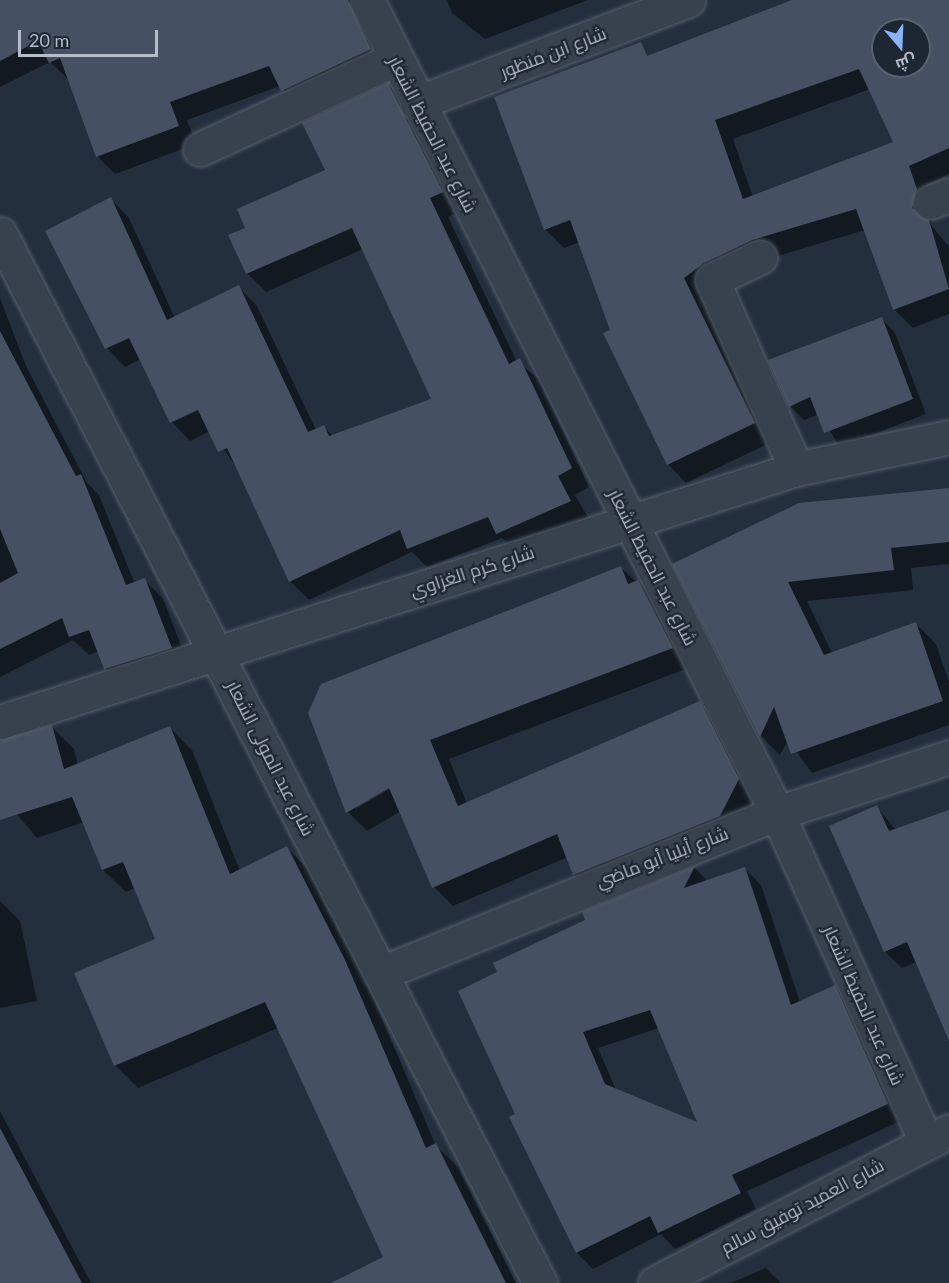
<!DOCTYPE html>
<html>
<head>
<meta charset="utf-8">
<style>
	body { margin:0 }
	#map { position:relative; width:949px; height:1283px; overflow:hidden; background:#242f3e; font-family:Lato,Cairo,sans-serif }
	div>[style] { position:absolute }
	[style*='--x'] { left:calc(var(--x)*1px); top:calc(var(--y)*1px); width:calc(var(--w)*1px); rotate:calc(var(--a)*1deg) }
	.shadow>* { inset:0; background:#0007 }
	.building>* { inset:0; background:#455162 }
	.roads { filter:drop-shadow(0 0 2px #565f6c) drop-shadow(0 0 2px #565f6c) }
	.minor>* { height:33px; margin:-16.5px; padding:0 16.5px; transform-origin:16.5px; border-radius:16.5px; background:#38414e }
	span { translate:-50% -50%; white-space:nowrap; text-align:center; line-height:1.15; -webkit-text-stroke:4.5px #1d2633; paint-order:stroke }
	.street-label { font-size:18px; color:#b4bcc9 }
	.north { position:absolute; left:871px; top:18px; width:60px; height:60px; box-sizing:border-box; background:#1d2633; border:2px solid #59626f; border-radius:50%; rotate:161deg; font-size:16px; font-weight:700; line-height:24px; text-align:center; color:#b4bcc9 }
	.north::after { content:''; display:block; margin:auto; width:21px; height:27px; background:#8ab4f8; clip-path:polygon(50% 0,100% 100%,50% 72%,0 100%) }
	.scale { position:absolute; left:18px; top:30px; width:140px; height:27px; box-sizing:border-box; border:3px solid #b4bcc9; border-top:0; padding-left:8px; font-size:18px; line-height:21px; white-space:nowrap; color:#b4bcc9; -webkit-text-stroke:4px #1d2633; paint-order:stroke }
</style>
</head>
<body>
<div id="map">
	<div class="shadow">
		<div style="clip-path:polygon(0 0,357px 0,388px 68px,300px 108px,280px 86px,187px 120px,196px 144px,115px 174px,97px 156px,69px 80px,50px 62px,0 87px)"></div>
		<div style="clip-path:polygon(447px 0,588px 0,485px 39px,452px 13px)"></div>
		<div style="clip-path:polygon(evenodd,797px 0,949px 0,949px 174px,926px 185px,935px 208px,931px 225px,949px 247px,949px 314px,913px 328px,894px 309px,865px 230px,771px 258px,701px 297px,772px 442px,686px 483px,668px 464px,580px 242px,564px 248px,545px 229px,588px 81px,797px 0,883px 30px,919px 30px,919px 66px,883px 66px,883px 30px,797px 0,870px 89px,895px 143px,753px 197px,733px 139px,870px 89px)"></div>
		<div style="clip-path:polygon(388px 85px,406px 103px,460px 211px,448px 217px,517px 362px,539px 379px,589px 487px,575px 495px,589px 519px,516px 552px,502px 538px,427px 567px,412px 552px,309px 600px,290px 581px,238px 469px,210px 431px,190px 441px,172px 422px,141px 359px,125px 367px,107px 348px,47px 231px,111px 199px,129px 218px,175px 318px,238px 287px,257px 306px,316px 430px,324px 427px,333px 436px,433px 400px,363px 249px,266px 292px,247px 273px,247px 228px,327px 171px)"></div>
		<div style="clip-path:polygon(0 298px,26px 366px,87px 483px,99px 495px,135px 584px,145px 580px,163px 599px,189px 666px,124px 687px,105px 668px,99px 651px,89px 655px,73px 640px,0 677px)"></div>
		<div style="clip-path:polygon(881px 318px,895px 333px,926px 414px,840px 447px,819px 414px,804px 420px,790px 406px)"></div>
		<div style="clip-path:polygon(949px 489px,949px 564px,911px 568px,913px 590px,807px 601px,832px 653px,916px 624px,936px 644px,949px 682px,949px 725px,812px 773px,788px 740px,780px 755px,761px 736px,674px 564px)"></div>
		<div style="clip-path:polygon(evenodd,621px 568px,657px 601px,691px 667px,449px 759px,467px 804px,699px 703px,719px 723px,757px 799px,740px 835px,593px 894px,574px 874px,568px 857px,453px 906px,434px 887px,401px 811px,367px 831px,348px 812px,621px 568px,395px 783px,396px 785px,355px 809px,355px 806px,395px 783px)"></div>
		<div style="clip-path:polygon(52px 727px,74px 749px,78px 765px,170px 728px,192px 750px,240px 871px,286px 847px,308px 869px,367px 983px,436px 1146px,458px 1167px,516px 1283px,334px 1283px,385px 1258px,278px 1028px,138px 1088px,116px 1066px,76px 973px,157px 940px,135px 888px,126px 892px,103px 870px,84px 822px,37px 838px,14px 811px,0 815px,0 741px)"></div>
		<div style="clip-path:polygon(877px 807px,896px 830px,949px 812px,949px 1038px,917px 962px,902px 968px,885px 952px)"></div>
		<div style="clip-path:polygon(evenodd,695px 868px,708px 882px,745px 869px,761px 885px,800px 1002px,834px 987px,850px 1003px,903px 1120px,747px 1191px,756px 1209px,675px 1249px,661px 1234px,593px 1269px,577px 1253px,511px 1118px,517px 1115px,499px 973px,587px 920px,584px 913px,695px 868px,659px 1028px,700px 1125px,616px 1090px,598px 1048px,659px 1028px)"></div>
		<div style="clip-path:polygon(0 901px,20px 921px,37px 1001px,0 1008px)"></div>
		<div style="clip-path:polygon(0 1111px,91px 1283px,0 1283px)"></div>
		<div style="clip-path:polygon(766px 1268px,781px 1283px,731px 1283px)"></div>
	</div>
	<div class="building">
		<div style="clip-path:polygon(0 0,348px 0,371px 49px,281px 91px,269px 66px,170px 102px,179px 126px,96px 157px,60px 58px,49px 63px,38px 41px,0 61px)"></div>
		<div style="clip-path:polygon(evenodd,792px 0,949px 0,949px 148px,909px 166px,917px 189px,912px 208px,929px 220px,949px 289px,893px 310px,856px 209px,752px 240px,704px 263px,684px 278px,755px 423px,667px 465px,603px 333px,610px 330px,570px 220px,544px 230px,494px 97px,641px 42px,647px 56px,792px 0,883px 30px,919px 30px,919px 66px,883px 66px,883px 30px,792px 0,859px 69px,893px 142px,743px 199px,715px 120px,859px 69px)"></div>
		<div style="clip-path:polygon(388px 83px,443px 192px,430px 198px,509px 364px,520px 358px,572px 468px,558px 476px,571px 501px,496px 534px,488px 517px,407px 549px,400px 530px,289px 582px,227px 448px,218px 452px,198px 410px,170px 423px,129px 338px,105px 349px,45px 231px,111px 197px,167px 320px,239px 285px,308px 432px,324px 425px,329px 436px,431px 399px,352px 228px,246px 274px,228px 235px,245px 228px,237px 209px,325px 170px,302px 123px)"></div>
		<div style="clip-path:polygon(882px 317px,913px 399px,824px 433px,810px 397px,789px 407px,768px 360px)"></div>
		<div style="clip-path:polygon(0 331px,76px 476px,81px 474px,126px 585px,145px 578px,172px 648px,104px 669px,89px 630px,69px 637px,62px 618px,0 649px,0 583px,18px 573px,0 529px)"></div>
		<div style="clip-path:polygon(949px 488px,949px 542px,891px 548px,894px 570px,788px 582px,824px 655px,916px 622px,943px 701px,791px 754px,774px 707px,760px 737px,672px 564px,799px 503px)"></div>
		<div style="clip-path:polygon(621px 566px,628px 584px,638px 580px,673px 648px,430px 740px,458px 806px,700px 701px,739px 779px,720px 816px,573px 875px,557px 834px,432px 888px,389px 788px,346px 813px,308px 713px,321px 684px)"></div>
		<div style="clip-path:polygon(52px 725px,64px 769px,170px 726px,230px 874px,287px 846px,345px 960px,426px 1148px,436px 1143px,506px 1283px,331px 1283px,383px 1257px,265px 1002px,114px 1066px,74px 973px,155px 939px,123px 862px,102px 870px,72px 797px,0 820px,0 740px)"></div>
		<div style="clip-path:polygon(877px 805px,889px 831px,949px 810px,949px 1041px,907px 942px,884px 952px,829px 826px)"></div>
		<div style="clip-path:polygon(evenodd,695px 866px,684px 888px,745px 867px,791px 1005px,835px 985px,888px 1104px,732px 1175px,741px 1193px,658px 1233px,650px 1216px,576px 1253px,509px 1117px,515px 1114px,458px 991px,497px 972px,493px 963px,585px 920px,582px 912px,695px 866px,650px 1010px,697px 1122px,605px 1084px,583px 1032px,650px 1010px)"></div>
		<div style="clip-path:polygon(0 1128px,82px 1283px,0 1283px)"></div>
	</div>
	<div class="roads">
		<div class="minor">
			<div style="--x:367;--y:0;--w:911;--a:63.24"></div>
			<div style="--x:777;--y:813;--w:360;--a:65.6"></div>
			<div style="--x:417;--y:103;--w:290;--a:-20.8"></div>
			<div style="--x:200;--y:149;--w:215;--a:-24.8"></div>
			<div style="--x:930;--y:202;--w:20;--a:-20"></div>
			<div style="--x:0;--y:234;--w:1180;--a:62.76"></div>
			<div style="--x:760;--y:257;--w:53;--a:154.4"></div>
			<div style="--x:712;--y:280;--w:207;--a:66"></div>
			<div style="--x:0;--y:722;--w:835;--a:-17.63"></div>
			<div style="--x:796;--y:469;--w:156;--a:-11.8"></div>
			<div style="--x:381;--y:973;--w:427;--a:-22"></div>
			<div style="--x:777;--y:813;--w:181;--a:-18"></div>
			<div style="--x:655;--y:1283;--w:331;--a:-27.3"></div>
		</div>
	</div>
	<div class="street-label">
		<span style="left:553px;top:52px;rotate:-21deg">شارع ابن منظور</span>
		<span style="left:433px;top:134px;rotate:63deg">شارع عبد الحفيظ الشعار</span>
		<span style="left:653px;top:567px;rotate:63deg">شارع عبد الحفيظ الشعار</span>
		<span style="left:472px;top:571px;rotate:-18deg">شارع كرم الغزاوي</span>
		<span style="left:271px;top:758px;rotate:63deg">شارع عبد المولى الشعار</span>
		<span style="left:662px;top:857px;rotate:-21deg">شارع أيليا أبو ماضي</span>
		<span style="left:864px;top:1005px;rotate:66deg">شارع عبد الحفيظ الشعار</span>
		<span style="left:802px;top:1206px;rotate:-28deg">شارع العميد توفيق سالم</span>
	</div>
	<div class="north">ش</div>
	<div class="scale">20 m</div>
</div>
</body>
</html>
